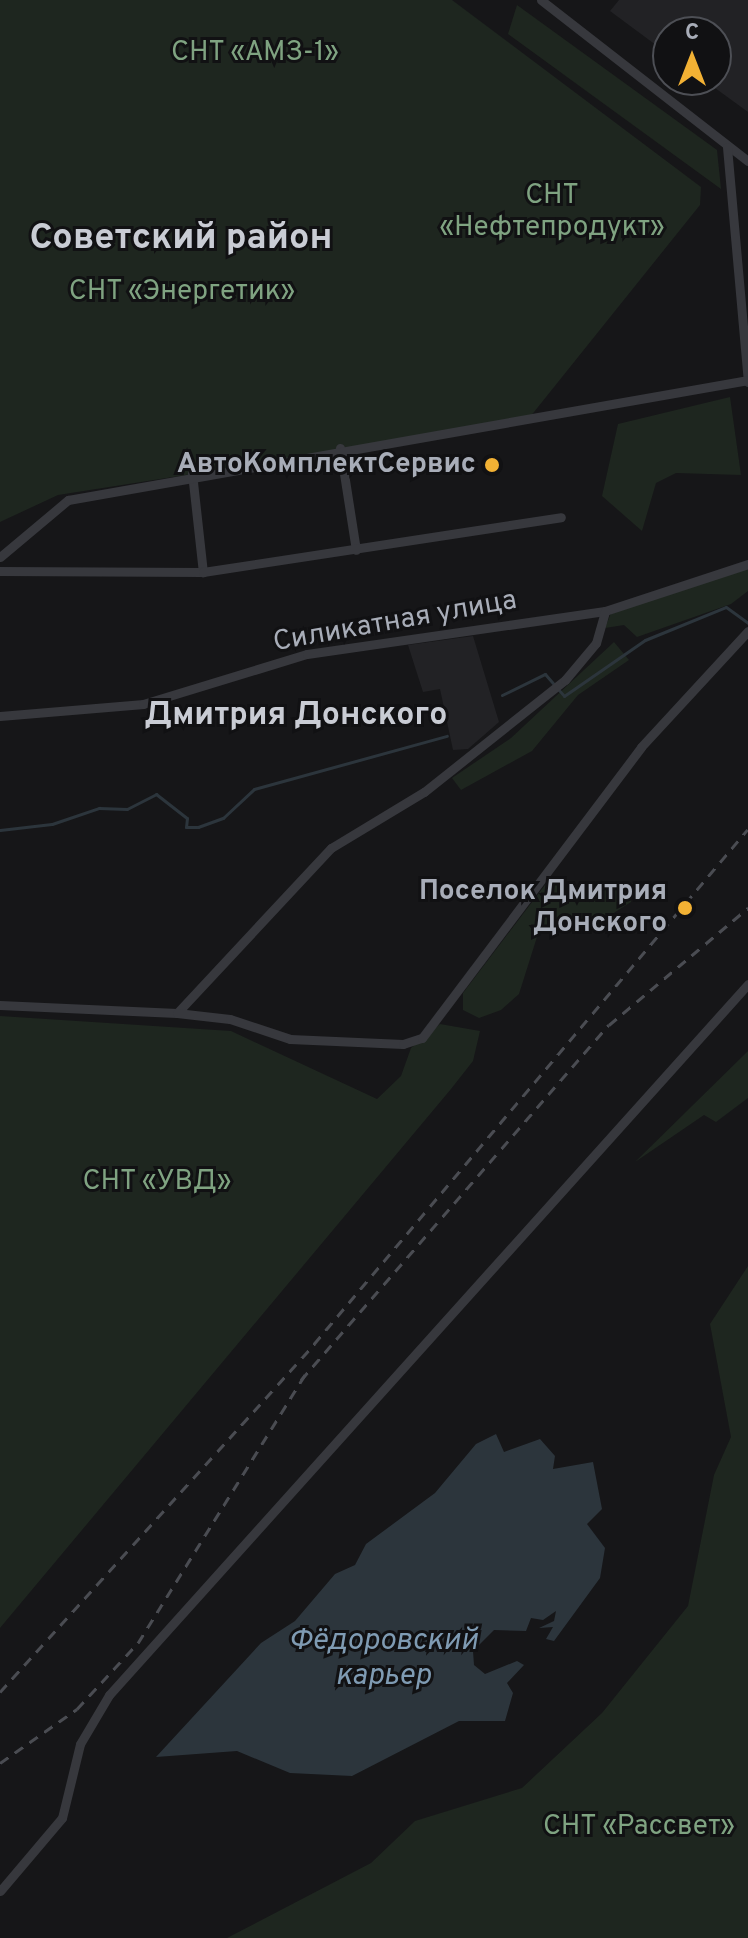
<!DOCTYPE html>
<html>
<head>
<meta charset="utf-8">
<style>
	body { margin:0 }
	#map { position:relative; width:748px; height:1938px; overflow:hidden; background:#161618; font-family:Overpass,sans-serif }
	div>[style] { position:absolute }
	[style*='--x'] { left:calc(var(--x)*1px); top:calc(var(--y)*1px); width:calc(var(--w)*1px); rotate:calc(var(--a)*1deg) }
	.built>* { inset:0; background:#222225 }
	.green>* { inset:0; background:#1e261f }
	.water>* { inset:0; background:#2c353c }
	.stream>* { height:3px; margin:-1.5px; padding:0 1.5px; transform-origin:1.5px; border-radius:1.5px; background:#2c353c }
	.minor>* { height:9px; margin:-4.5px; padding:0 4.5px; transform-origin:4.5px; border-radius:4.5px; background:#37383d }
	.rail>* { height:3px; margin-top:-1.5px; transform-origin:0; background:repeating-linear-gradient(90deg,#4a4c52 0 10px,transparent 0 18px) }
	.dots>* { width:22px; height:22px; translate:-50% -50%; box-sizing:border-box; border:4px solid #111113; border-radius:50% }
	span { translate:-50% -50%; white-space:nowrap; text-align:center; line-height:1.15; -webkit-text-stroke:6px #111113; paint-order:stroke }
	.park-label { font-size:28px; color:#7fa381 }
	.poi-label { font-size:28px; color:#a8adb8; font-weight:700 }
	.right { translate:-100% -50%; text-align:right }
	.street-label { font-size:28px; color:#a8adb8 }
	.water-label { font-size:30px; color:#7f9bb3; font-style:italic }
	.quarter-label { font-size:32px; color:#c9ccd4; font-weight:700 }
	.district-label { font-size:36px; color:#c9ccd4; font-weight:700 }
	.north { position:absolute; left:652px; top:16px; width:80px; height:80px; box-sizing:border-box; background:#111113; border:2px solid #4d4f55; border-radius:50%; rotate:0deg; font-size:22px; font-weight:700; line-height:32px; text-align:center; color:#a8adb8 }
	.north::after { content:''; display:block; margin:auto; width:28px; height:36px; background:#f2b134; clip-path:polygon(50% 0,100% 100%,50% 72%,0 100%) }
</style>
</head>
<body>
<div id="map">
	<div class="built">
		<div style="clip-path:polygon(619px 0,748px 0,748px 112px,704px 80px,716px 80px,716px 32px,668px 32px,668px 54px,610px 11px)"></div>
		<div style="clip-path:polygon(473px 636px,499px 722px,468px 749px,453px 750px,440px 689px,423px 692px,408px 645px)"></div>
	</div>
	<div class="green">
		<div style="clip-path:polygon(0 0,452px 0,701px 187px,700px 205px,526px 422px,58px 495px,0 522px)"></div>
		<div style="clip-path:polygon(517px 5px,717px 150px,721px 189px,508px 34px)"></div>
		<div style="clip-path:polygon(730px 397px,741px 475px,676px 473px,656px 483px,642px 531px,602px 496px,618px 424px)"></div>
		<div style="clip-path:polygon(748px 568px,748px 591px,731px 604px,637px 637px,624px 625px,605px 628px,611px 613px)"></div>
		<div style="clip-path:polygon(614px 642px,629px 660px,578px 695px,532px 751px,461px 790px,452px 778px,511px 738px)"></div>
		<div style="clip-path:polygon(548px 881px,580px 895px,634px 883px,631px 902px,609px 916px,553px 923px,537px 937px,519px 994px,501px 1010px,479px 1018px,463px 1010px,463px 993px)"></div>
		<div style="clip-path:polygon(0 1016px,231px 1031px,377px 1099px,401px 1076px,411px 1048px,440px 1024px,480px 1031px,473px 1061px,451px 1089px,0 1628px)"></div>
		<div style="clip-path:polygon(748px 1051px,748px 1098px,716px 1122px,704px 1115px,635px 1162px)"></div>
		<div style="clip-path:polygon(748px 1266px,748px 1938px,227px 1938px,371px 1863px,415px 1821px,522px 1788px,602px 1713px,688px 1606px,714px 1475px,731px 1437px,710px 1324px)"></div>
	</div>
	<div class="water">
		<div style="clip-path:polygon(496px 1434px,504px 1452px,540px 1439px,555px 1456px,553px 1469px,593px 1462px,602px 1509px,587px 1524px,605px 1548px,600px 1578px,554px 1641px,546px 1639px,553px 1627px,539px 1628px,554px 1621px,556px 1611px,543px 1620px,531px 1618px,526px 1631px,494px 1630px,473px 1651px,474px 1665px,485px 1674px,517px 1661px,524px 1665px,507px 1683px,513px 1693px,505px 1721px,459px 1721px,352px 1776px,290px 1773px,237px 1751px,156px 1757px,261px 1643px,295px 1621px,335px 1574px,355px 1565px,366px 1544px,435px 1493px,476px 1444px)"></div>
	</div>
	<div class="stream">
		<div style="--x:502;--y:695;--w:48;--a:-26"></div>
		<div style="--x:545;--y:674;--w:29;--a:49"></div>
		<div style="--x:564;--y:696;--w:98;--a:-34.7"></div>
		<div style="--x:645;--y:640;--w:87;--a:-22.2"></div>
		<div style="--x:726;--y:607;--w:27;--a:36"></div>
		<div style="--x:0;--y:830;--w:52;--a:-6.6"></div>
		<div style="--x:52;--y:824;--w:50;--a:-18.8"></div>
		<div style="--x:99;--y:808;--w:28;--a:2"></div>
		<div style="--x:127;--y:809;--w:33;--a:-27"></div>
		<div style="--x:156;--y:794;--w:39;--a:38"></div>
		<div style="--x:187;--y:818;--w:9;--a:96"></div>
		<div style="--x:186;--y:827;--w:12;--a:0"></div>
		<div style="--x:198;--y:827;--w:27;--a:-20"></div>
		<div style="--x:223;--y:818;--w:42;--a:-43.1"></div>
		<div style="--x:254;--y:789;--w:200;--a:-15.4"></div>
	</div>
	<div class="minor">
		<div style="--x:541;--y:0;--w:262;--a:37.9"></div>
		<div style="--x:727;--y:147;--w:236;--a:84.9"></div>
		<div style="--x:340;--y:448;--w:103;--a:81.1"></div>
		<div style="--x:192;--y:473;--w:100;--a:83.7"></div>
		<div style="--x:0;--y:557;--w:89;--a:-40"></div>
		<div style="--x:68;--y:500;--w:691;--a:-10.01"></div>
		<div style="--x:0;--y:571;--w:203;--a:0.3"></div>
		<div style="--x:203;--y:572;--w:362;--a:-8.7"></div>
		<div style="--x:0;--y:716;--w:144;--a:-4.8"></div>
		<div style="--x:143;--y:704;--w:171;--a:-17"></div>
		<div style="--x:307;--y:654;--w:301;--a:-8.2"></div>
		<div style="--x:605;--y:611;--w:151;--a:-18.2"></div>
		<div style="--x:0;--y:1005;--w:177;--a:2.6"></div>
		<div style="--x:177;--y:1013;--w:226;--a:-47"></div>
		<div style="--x:331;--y:848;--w:109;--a:-31.1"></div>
		<div style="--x:424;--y:792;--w:180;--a:-38.5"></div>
		<div style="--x:565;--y:680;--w:48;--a:-50"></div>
		<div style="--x:596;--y:643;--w:33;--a:-74"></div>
		<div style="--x:177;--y:1013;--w:53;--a:6.5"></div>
		<div style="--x:230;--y:1019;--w:63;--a:18.4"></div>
		<div style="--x:290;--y:1039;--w:113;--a:2.5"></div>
		<div style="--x:403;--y:1044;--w:20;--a:-18"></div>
		<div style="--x:422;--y:1038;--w:364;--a:-53"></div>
		<div style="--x:641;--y:747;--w:158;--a:-47.3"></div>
		<div style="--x:0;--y:1891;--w:96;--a:-49.7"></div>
		<div style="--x:62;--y:1818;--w:76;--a:-76.3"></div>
		<div style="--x:80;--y:1744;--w:57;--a:-59.4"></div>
		<div style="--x:109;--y:1695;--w:956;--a:-48.05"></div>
	</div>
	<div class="rail">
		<div style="--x:301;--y:1380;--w:470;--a:-49.1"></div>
		<div style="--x:609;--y:1025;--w:182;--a:-40.1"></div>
		<div style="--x:0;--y:1692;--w:469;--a:-47.9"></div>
		<div style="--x:314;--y:1344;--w:673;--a:-49.88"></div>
		<div style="--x:0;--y:1763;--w:94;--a:-35"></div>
		<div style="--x:77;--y:1709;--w:90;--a:-47.3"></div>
		<div style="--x:138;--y:1643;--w:319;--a:-58.1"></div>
	</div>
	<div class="dots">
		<div style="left:492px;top:465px;background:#f2b134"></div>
		<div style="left:685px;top:908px;background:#f2b134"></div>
	</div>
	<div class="park-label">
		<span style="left:255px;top:53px">СНТ «АМЗ-1»</span>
		<span style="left:552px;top:212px">СНТ<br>«Нефтепродукт»</span>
		<span style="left:182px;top:292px">СНТ «Энергетик»</span>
		<span style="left:157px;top:1182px">СНТ «УВД»</span>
		<span style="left:639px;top:1827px">СНТ «Рассвет»</span>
	</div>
	<div class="poi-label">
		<span class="right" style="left:476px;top:465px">АвтоКомплектСервис</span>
		<span class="right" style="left:667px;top:908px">Поселок Дмитрия<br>Донского</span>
	</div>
	<div class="street-label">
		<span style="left:395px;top:622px;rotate:-10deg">Силикатная улица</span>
	</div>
	<div class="water-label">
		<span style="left:383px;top:1659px">Фёдоровский<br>карьер</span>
	</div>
	<div class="quarter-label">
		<span style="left:296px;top:716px">Дмитрия Донского</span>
	</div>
	<div class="district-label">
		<span style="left:181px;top:240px">Советский район</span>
	</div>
	<div class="north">С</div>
</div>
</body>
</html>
